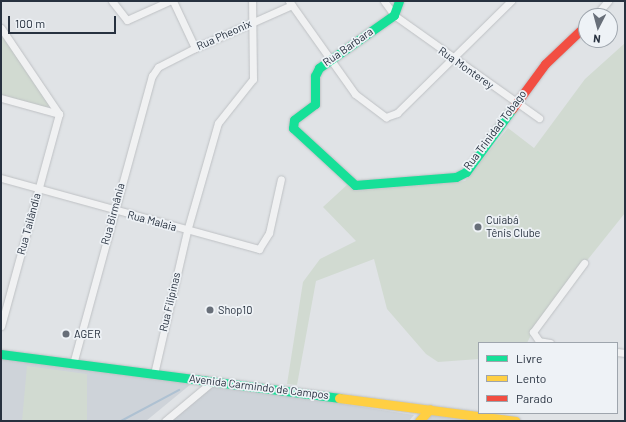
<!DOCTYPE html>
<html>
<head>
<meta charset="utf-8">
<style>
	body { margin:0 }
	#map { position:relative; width:626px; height:422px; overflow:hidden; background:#e0e3e6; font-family:Barlow,sans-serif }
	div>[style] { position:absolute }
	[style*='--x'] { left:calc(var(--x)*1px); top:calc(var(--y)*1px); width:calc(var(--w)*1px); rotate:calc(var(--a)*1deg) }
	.built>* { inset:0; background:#ced3d9 }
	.green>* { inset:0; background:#d1dad1 }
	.stream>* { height:2px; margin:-1px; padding:0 1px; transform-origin:1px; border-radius:1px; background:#aec1d2 }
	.roads { filter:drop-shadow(0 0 1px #bec1c4) drop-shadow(0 0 1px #bec1c4) }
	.street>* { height:7px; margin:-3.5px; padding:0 3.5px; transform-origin:3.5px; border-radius:3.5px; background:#f0f1f2 }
	.fast>* { height:9px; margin:-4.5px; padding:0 4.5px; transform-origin:4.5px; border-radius:4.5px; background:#16e098 }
	.slow>* { height:9px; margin:-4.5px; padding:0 4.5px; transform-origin:4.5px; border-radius:4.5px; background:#ffcf43 }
	.jam>* { height:9px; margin:-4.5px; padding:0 4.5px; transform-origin:4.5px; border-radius:4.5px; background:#f24e42 }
	.dots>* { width:11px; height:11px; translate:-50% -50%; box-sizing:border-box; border:2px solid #eef2f6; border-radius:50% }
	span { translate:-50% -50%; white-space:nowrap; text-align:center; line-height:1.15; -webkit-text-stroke:3.5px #eef2f6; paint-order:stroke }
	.street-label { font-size:11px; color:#27313f }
	.poi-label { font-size:11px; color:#27313f }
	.left { translate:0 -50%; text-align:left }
	.frame { position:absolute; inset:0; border:2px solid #27313f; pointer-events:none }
	.legend { position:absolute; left:478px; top:342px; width:140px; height:72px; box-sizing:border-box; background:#eef2f6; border:1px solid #9ea5ad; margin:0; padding:5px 7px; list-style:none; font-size:12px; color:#27313f }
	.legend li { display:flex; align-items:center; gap:8px; height:20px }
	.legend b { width:20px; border:1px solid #9ea5ad }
	.north { position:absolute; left:578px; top:8px; width:40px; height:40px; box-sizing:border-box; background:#eef2f6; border:1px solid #9ea5ad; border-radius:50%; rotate:186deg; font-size:11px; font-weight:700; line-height:16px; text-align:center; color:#27313f }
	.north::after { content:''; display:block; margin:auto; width:14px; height:18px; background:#686f79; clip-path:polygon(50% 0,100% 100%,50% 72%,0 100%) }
	.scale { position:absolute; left:8px; top:16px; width:108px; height:18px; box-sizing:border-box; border:2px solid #27313f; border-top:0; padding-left:5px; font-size:12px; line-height:14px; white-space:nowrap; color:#27313f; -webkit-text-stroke:3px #eef2f6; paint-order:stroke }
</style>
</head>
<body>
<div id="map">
	<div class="built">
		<div style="clip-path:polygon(1px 358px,191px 384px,146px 421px,1px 421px)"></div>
		<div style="clip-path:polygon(214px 384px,414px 415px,409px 421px,169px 421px)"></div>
		<div style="clip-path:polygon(431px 413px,495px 421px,423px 421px)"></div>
	</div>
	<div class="green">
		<div style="clip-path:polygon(1px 35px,52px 102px,46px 109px,1px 95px)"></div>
		<div style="clip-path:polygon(625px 43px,625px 213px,537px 323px,527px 343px,479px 343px,479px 359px,438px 362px,426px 354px,387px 309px,374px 259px,316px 281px,297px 385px,287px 384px,303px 282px,320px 259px,356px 241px,323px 207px,348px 184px,355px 191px,465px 181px,508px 128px,534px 148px,585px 79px)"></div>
		<div style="clip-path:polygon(27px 366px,87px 374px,87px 421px,22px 421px)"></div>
	</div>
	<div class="stream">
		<div style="--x:121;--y:421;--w:66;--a:-28.1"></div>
	</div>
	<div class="roads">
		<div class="street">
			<div style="--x:112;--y:1;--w:24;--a:52"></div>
			<div style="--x:127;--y:20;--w:46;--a:-24.3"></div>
			<div style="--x:173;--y:1;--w:52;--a:64.9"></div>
			<div style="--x:289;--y:1;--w:114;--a:54.6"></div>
			<div style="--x:355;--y:94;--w:39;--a:37"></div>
			<div style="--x:386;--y:117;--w:12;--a:-20"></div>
			<div style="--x:397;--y:113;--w:160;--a:-44.5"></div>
			<div style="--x:384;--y:1;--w:17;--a:54"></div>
			<div style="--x:394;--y:15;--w:178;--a:35.4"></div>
			<div style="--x:595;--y:16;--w:20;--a:-49"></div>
			<div style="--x:1;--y:28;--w:104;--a:56"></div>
			<div style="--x:1;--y:98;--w:60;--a:15.4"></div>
			<div style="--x:1;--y:178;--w:268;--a:15.4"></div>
			<div style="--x:259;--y:249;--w:19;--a:-58"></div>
			<div style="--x:269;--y:233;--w:55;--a:-77.5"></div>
			<div style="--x:1;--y:326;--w:220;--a:-74.7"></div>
			<div style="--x:550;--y:343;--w:11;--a:-170"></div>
			<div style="--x:539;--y:341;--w:11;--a:-124"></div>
			<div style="--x:533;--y:332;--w:86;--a:-53.5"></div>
			<div style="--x:617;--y:352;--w:8;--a:7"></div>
			<div style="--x:73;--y:364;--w:299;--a:-74.7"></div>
			<div style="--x:152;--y:76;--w:11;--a:-56"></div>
			<div style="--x:158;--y:67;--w:42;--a:-27.2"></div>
			<div style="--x:195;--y:48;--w:106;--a:-23.9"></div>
			<div style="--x:154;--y:374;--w:147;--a:-77"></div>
			<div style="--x:187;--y:231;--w:112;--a:-74"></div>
			<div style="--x:218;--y:123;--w:56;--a:-51.5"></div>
			<div style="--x:253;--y:79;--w:78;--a:-90.7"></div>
			<div style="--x:165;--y:421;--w:62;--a:-39.8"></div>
		</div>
		<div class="fast">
			<div style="--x:399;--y:1;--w:15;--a:110"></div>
			<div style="--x:394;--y:15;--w:92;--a:144.8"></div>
			<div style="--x:319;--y:68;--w:9;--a:117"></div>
			<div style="--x:315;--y:76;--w:28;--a:90"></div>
			<div style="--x:315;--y:104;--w:26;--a:143"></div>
			<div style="--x:294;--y:120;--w:8;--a:97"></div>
			<div style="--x:293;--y:128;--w:84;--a:42.6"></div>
			<div style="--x:355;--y:185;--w:101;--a:-4.5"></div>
			<div style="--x:456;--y:177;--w:11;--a:-27"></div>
			<div style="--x:466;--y:172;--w:78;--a:-53.9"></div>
			<div style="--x:1;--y:354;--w:341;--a:7.4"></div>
		</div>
		<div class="slow">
			<div style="--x:339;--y:398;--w:178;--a:7.4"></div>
			<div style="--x:419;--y:421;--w:16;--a:-47"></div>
		</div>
		<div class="jam">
			<div style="--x:512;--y:109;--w:56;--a:-53.7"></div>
			<div style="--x:545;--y:64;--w:57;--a:-43.6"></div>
		</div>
	</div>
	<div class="dots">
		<div style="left:478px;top:227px;background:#686f79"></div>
		<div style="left:210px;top:310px;background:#686f79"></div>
		<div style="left:66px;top:334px;background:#686f79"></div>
	</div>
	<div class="street-label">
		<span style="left:224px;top:35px;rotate:-24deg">Rua Pheonix</span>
		<span style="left:348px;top:47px;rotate:-35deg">Rua Barbara</span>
		<span style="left:466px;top:68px;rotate:35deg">Rua Monterey</span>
		<span style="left:495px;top:130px;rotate:-53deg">Rua Trinidad Tobago</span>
		<span style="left:113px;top:214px;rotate:-75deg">Rua Birmânia</span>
		<span style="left:152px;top:221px;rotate:15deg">Rua Malaia</span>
		<span style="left:29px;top:224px;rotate:-75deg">Rua Tailândia</span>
		<span style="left:170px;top:302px;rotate:-77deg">Rua Filipinas</span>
		<span style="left:259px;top:387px;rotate:7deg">Avenida Carmindo de Campos</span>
	</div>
	<div class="poi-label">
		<span class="left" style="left:486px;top:227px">Cuiabá<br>Tênis Clube</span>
		<span class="left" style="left:218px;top:310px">Shop10</span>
		<span class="left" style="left:74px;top:334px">AGER</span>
	</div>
	<div class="frame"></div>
	<ul class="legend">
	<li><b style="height:5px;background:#16e098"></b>Livre</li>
	<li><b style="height:5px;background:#ffcf43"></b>Lento</li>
	<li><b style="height:5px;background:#f24e42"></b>Parado</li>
	</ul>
	<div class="north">N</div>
	<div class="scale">100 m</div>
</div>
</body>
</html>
